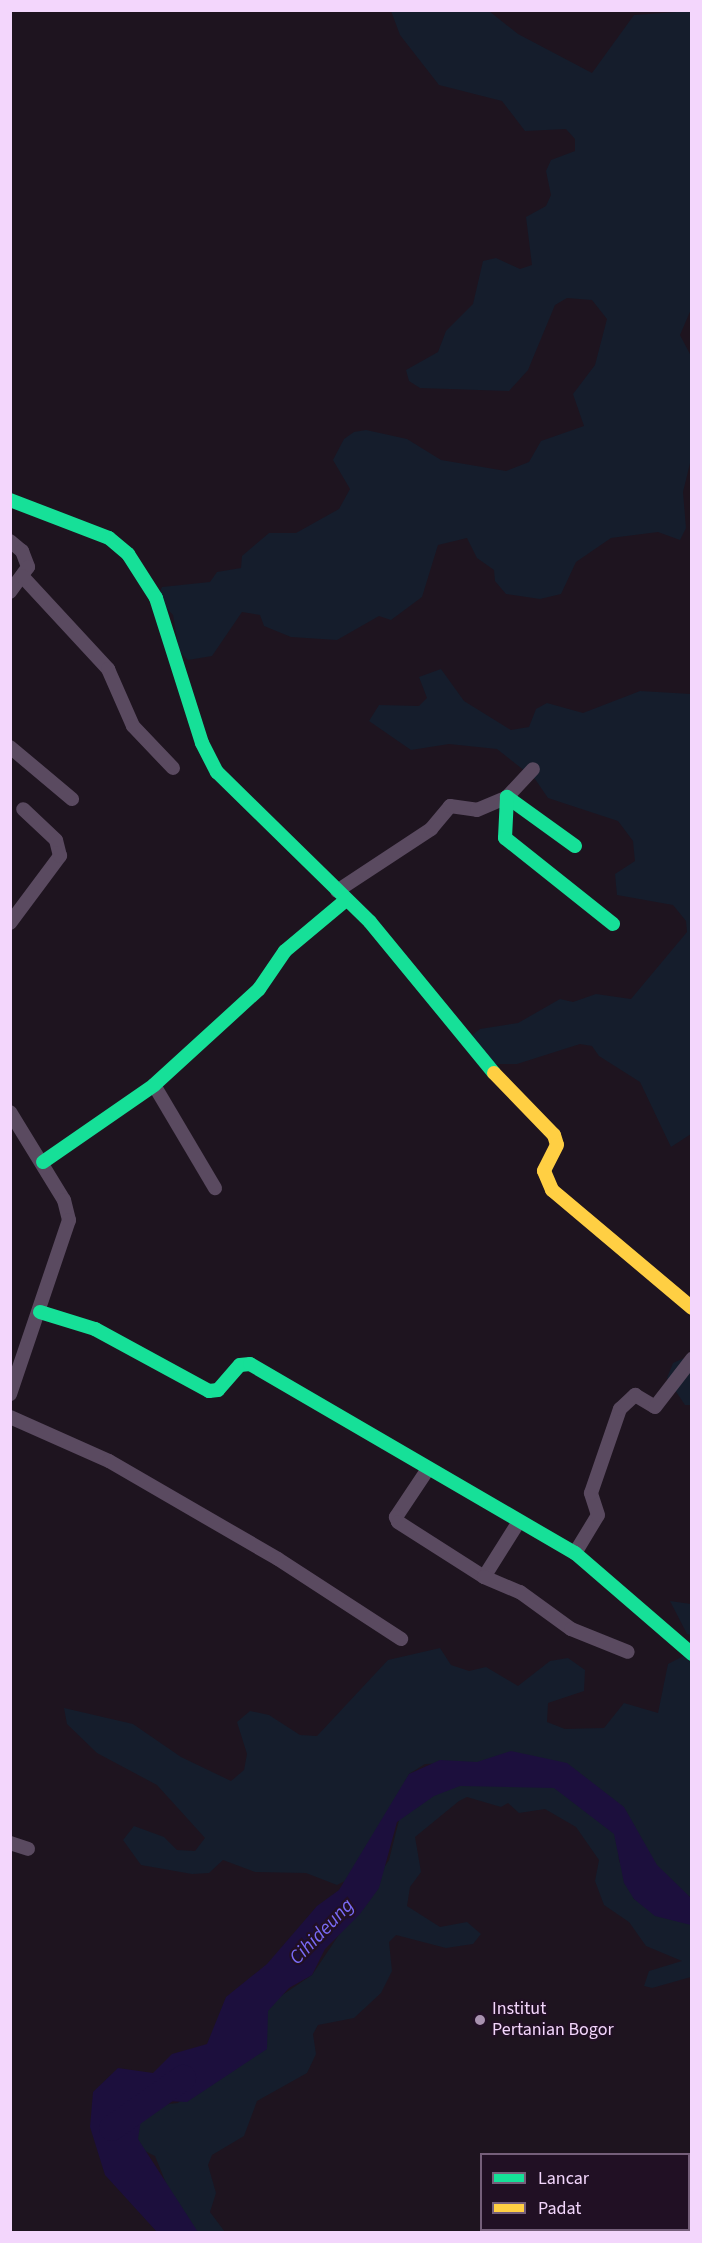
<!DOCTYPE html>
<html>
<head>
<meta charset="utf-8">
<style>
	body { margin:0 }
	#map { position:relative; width:702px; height:2243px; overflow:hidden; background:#1e141f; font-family:"Source Sans 3",sans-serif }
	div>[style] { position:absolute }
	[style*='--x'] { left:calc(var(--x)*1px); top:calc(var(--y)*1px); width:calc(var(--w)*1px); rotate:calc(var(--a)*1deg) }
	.green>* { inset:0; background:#151d2c }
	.water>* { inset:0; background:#1c0f3d }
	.river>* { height:26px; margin:-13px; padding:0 13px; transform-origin:13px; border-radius:13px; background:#1c0f3d }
	.street>* { height:14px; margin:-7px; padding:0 7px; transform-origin:7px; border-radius:7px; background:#5a4a60 }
	.fast>* { height:14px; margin:-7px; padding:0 7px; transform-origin:7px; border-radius:7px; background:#16e098 }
	.slow>* { height:14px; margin:-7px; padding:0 7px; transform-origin:7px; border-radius:7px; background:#ffcf43 }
	.dots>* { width:16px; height:16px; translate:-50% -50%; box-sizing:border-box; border:3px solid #211024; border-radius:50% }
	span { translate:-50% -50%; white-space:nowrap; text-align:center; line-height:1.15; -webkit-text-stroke:4.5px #211024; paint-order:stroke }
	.poi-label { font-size:18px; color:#f3d6fc }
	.left { translate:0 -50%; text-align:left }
	.water-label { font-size:20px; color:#7a6bf5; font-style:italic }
	.frame { position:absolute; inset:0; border:12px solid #f3d6fc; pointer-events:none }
	.legend { position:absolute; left:480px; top:2153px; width:210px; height:78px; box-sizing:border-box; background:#211024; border:2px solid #755f7a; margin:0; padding:8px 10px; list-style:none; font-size:18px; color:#f3d6fc }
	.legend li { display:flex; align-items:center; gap:12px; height:30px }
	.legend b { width:30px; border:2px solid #755f7a }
</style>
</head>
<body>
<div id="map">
	<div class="green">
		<div style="clip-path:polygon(391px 11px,489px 11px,518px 34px,592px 73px,634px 15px,691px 11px,692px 307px,680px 335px,691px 356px,692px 455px,683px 492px,686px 528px,680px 540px,658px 532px,611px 538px,576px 562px,561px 594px,540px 599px,506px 594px,495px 581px,494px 570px,477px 558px,467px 538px,438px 545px,422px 597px,391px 620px,379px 616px,337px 640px,291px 637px,264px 626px,260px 615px,242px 612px,212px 656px,188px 660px,179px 651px,173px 615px,157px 598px,162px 587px,210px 582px,217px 572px,241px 568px,242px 556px,269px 533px,296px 533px,339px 509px,350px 489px,333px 460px,344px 439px,354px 432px,366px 430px,407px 439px,441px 460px,506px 471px,529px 462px,541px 441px,584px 426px,573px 394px,595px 365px,607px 319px,592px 300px,567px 298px,555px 305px,528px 370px,509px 391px,420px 388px,409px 381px,406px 370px,438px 352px,446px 331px,473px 304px,483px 261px,496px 258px,520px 269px,532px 265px,526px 217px,546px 206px,551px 195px,546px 171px,551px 160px,575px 151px,575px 139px,566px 129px,525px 131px,502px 101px,439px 85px,400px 35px)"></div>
		<div style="clip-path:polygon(441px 669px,464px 701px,511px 730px,529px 727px,536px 709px,547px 703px,583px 713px,640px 691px,691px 694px,691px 1134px,671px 1147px,640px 1082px,599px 1056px,592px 1046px,580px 1044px,517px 1064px,490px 1064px,470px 1037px,480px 1029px,518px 1023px,560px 999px,573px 1002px,596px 994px,631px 999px,687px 932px,686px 921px,673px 905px,617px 895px,615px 874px,635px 861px,633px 841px,618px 821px,548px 798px,535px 779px,497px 749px,449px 744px,411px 750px,369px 721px,379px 705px,419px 706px,427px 698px,419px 677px)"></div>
		<div style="clip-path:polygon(691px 1355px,691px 1405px,685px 1405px,667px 1378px,673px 1363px)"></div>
		<div style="clip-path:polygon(670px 1601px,691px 1604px,691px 1635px,687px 1634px)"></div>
		<div style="clip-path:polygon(440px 1648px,451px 1665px,469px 1671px,486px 1667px,518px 1686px,550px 1661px,568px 1658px,585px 1670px,584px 1691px,548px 1703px,547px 1722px,565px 1729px,604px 1728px,624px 1703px,658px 1713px,668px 1664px,691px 1652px,691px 1897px,661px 1882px,621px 1810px,477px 1762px,425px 1764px,409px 1774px,353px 1877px,337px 1885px,306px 1873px,255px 1872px,223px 1860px,209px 1873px,192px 1874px,141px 1865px,123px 1840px,134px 1826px,164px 1837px,177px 1850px,195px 1851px,205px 1838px,157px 1785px,97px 1753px,67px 1724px,64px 1708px,133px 1724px,181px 1757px,231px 1781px,244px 1770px,247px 1754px,237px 1722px,250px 1711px,269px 1715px,300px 1735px,317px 1736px,388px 1660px)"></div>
		<div style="clip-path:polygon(470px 1780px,565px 1785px,595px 1819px,617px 1832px,619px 1860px,634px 1899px,691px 1920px,691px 1977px,652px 1988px,644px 1986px,649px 1971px,682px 1961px,646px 1946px,629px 1922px,604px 1905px,595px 1881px,599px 1860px,576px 1827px,545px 1809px,519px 1813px,508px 1803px,501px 1807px,467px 1797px,459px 1801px,415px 1837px,421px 1872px,410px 1887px,407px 1906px,440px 1927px,467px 1922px,481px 1934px,473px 1944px,446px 1948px,396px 1935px,389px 1942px,392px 1971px,381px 1993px,354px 2018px,318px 2025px,313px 2034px,316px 2054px,307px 2073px,257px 2101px,244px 2136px,212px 2155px,208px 2165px,216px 2193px,210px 2212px,225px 2232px,186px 2232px,155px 2156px,135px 2146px,137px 2121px,152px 2106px,178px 2103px,254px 2028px,266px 2006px,312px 1975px,389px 1860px,402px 1808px)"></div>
	</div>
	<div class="water">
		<div style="clip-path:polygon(511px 1751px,567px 1763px,624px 1807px,657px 1865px,691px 1898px,691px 1925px,655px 1916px,634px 1899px,624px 1883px,614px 1834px,554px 1788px,460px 1786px,434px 1796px,397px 1822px,379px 1888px,360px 1914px,325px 1949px,312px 1975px,289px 1988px,268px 2011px,267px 2049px,187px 2102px,144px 2100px,138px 2139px,198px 2232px,157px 2232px,105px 2175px,90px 2127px,93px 2092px,118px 2068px,153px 2073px,172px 2054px,207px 2044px,226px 1997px,267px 1964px,317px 1906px,339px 1890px,409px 1774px,440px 1760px,477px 1762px)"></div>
	</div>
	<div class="river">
		<div style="--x:112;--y:2128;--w:87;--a:-35.2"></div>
	</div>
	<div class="street">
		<div style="--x:10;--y:541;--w:16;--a:40"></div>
		<div style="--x:22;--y:551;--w:17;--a:69"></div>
		<div style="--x:28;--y:567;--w:31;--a:126"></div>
		<div style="--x:22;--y:576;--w:127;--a:47.2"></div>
		<div style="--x:108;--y:669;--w:62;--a:66.3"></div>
		<div style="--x:133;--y:726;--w:58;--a:46.4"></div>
		<div style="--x:10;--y:747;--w:81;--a:40"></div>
		<div style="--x:337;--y:891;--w:113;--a:-33.4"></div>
		<div style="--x:431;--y:829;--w:30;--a:-50"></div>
		<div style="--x:450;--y:806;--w:27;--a:8"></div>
		<div style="--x:477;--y:810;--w:33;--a:-23"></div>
		<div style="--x:507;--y:797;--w:38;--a:-47"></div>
		<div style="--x:10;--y:923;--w:84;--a:-53.3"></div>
		<div style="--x:60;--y:856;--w:16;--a:-104"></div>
		<div style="--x:56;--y:840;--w:45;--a:-136.8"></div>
		<div style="--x:154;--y:1085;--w:120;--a:59.4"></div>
		<div style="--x:10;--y:1112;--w:103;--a:58.5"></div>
		<div style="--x:64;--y:1200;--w:21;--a:76"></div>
		<div style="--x:69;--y:1220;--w:184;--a:108.7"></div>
		<div style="--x:10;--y:1417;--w:108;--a:24"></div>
		<div style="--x:109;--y:1461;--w:195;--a:30.1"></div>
		<div style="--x:278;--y:1559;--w:147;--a:33"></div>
		<div style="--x:428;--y:1469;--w:58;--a:123.7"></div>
		<div style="--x:396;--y:1517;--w:5;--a:68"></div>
		<div style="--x:398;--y:1522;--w:102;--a:32.6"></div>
		<div style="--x:484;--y:1577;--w:64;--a:-57.8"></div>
		<div style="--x:575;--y:1553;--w:44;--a:-58.8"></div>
		<div style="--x:598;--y:1515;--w:23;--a:-108"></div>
		<div style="--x:591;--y:1493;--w:89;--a:-71"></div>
		<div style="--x:620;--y:1409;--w:21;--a:-43"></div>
		<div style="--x:635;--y:1395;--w:23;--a:31"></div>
		<div style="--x:655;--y:1407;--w:61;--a:-52.4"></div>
		<div style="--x:484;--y:1577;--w:39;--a:23"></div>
		<div style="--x:520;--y:1592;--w:63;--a:36"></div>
		<div style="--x:571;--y:1629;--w:61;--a:22"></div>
		<div style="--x:10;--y:1843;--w:19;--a:18"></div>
	</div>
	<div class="fast">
		<div style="--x:10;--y:500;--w:106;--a:21"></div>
		<div style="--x:109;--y:538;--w:25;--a:40"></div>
		<div style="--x:128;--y:554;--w:52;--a:57.5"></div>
		<div style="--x:156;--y:598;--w:152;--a:72.4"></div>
		<div style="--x:202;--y:743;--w:33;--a:63"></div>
		<div style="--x:217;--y:772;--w:214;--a:44.4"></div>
		<div style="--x:370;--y:922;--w:195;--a:50.6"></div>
		<div style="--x:575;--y:846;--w:84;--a:-144.2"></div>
		<div style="--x:507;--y:797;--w:41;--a:92.8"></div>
		<div style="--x:505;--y:838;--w:138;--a:38.5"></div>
		<div style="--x:43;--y:1162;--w:135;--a:-34.7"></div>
		<div style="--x:154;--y:1085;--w:142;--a:-42.4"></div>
		<div style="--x:259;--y:989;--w:46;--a:-55.6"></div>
		<div style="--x:285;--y:951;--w:80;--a:-39.9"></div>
		<div style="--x:40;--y:1312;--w:58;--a:17.2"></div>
		<div style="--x:95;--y:1329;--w:130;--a:28.5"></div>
		<div style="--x:209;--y:1391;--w:9;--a:-6"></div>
		<div style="--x:218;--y:1390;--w:33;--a:-49"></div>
		<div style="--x:240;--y:1365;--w:10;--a:-6"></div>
		<div style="--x:250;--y:1364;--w:376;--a:30.2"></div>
		<div style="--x:575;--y:1553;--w:155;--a:40.8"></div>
	</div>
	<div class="slow">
		<div style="--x:494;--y:1073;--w:86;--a:45.9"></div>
		<div style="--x:554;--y:1135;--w:10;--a:73"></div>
		<div style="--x:557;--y:1145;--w:29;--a:117"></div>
		<div style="--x:544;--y:1171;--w:21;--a:67"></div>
		<div style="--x:552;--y:1190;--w:183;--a:40.1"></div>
	</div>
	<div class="dots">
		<div style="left:480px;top:2020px;background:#a892af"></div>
	</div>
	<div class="poi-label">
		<span class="left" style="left:492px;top:2020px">Institut<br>Pertanian Bogor</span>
	</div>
	<div class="water-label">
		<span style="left:322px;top:1932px;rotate:-46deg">Cihideung</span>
	</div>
	<div class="frame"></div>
	<ul class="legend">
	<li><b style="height:8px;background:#16e098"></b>Lancar</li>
	<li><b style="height:8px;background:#ffcf43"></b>Padat</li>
	</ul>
</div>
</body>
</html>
